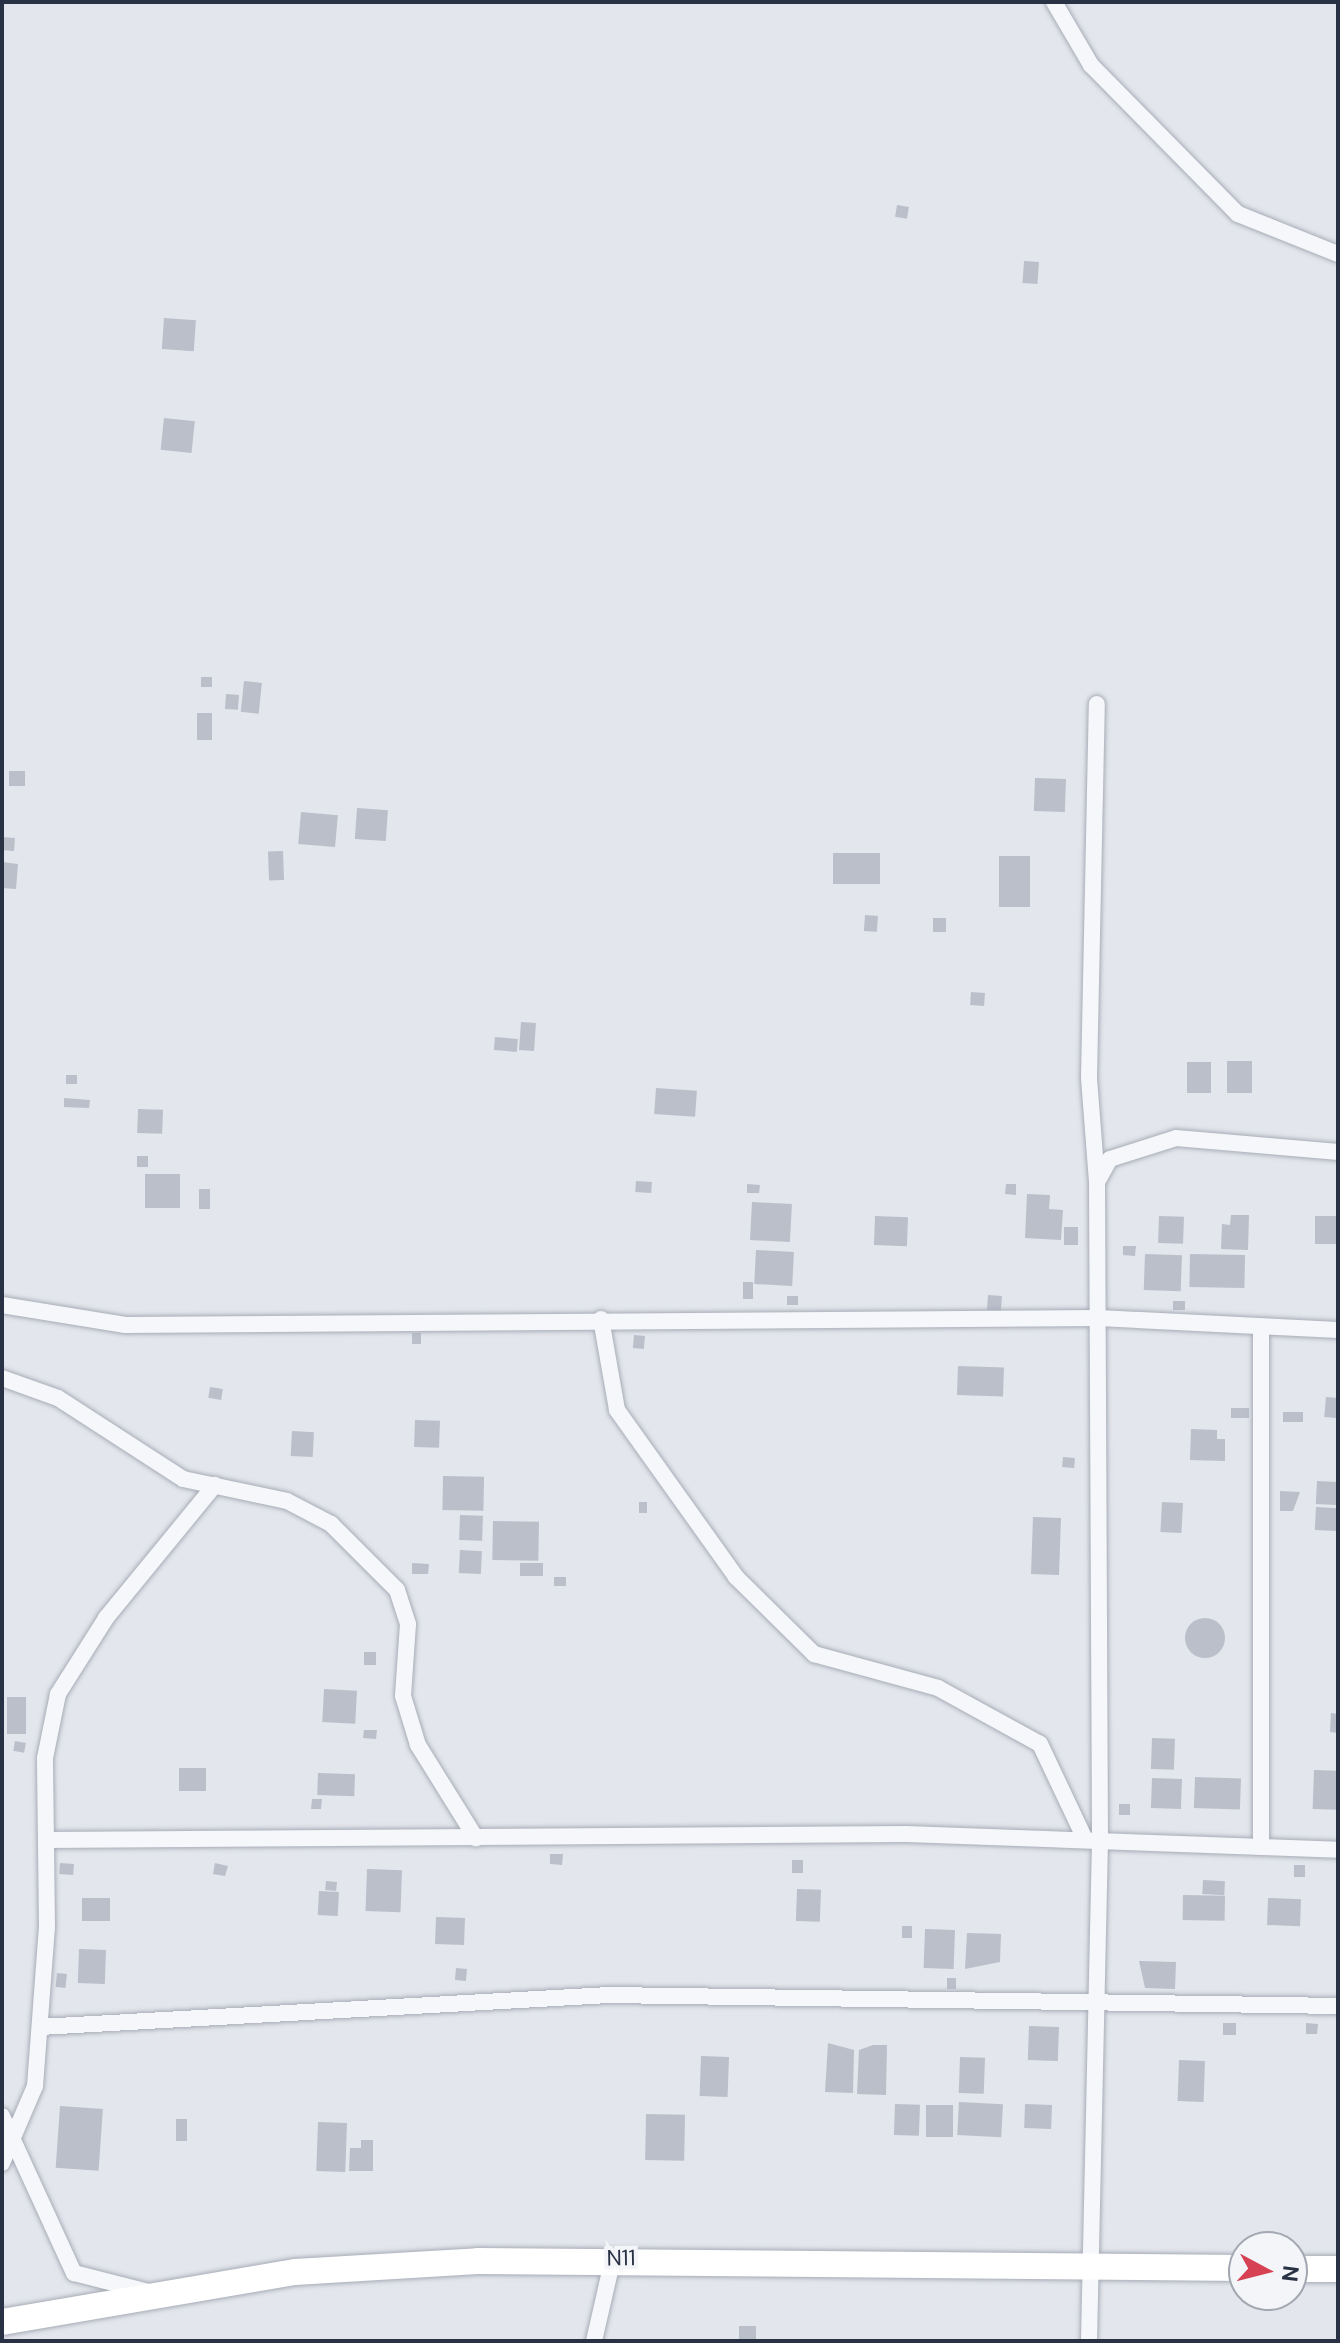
<!DOCTYPE html>
<html>
<head>
<meta charset="utf-8">
<style>
	body { margin:0 }
	#map { position:relative; width:1340px; height:2343px; overflow:hidden; background:#e3e6ec; font-family:"DM Sans",sans-serif }
	div>[style] { position:absolute }
	[style*='--x'] { left:calc(var(--x)*1px); top:calc(var(--y)*1px); width:calc(var(--w)*1px); rotate:calc(var(--a)*1deg) }
	.building>* { inset:0; background:#babfca; transform-origin:0 0 }
	.round { border-radius:50% }
	.roads { filter:drop-shadow(0 0 2px #a7acb7) drop-shadow(0 0 2px #a7acb7) }
	.street>* { height:16px; margin:-8px; padding:0 8px; transform-origin:8px; border-radius:8px; background:#f6f7fa }
	.primary>* { height:26px; margin:-13px; padding:0 13px; transform-origin:13px; border-radius:13px; background:#fff }
	span { translate:-50% -50%; white-space:nowrap; text-align:center; line-height:1.15; -webkit-text-stroke:8px #f3f5f9; paint-order:stroke }
	.street-label { font-size:22px; color:#293245 }
	.frame { position:absolute; inset:0; border:4px solid #293245; pointer-events:none }
	.north { position:absolute; left:1228px; top:2231px; width:80px; height:80px; box-sizing:border-box; background:#f3f5f9; border:2px solid #a2a7b1; border-radius:50%; rotate:97deg; font-size:22px; font-weight:700; line-height:32px; text-align:center; color:#293245 }
	.north::after { content:''; display:block; margin:auto; width:28px; height:36px; background:#d64253; clip-path:polygon(50% 0,100% 100%,50% 72%,0 100%) }
</style>
</head>
<body>
<div id="map">
	<div class="building">
		<div style="left:897px;top:205px;width:12px;height:12px;rotate:9deg"></div>
		<div style="left:1024px;top:261px;width:15px;height:22px;rotate:4deg"></div>
		<div style="left:164px;top:318px;width:32px;height:31px;rotate:4deg"></div>
		<div style="left:164px;top:418px;width:31px;height:32px;rotate:6deg"></div>
		<div style="left:201px;top:677px;width:11px;height:10px"></div>
		<div style="left:244px;top:681px;width:18px;height:31px;rotate:6deg"></div>
		<div style="left:226px;top:694px;width:13px;height:15px;rotate:4deg"></div>
		<div style="left:197px;top:713px;width:15px;height:27px"></div>
		<div style="left:9px;top:771px;width:16px;height:15px"></div>
		<div style="left:1035px;top:778px;width:31px;height:33px;rotate:2deg"></div>
		<div style="left:357px;top:808px;width:31px;height:31px;rotate:4deg"></div>
		<div style="left:301px;top:812px;width:37px;height:32px;rotate:5deg"></div>
		<div style="left:2px;top:837px;width:13px;height:13px;rotate:4deg"></div>
		<div style="left:283px;top:851px;width:29px;height:15px;rotate:88deg"></div>
		<div style="left:833px;top:853px;width:47px;height:31px"></div>
		<div style="left:999px;top:856px;width:31px;height:51px"></div>
		<div style="clip-path:polygon(2px 862px,18px 864px,16px 889px,2px 888px)"></div>
		<div style="left:865px;top:915px;width:13px;height:16px;rotate:4deg"></div>
		<div style="left:933px;top:918px;width:13px;height:14px"></div>
		<div style="left:971px;top:992px;width:14px;height:13px;rotate:4deg"></div>
		<div style="left:521px;top:1022px;width:15px;height:28px;rotate:4deg"></div>
		<div style="left:495px;top:1037px;width:23px;height:13px;rotate:5deg"></div>
		<div style="left:1227px;top:1061px;width:25px;height:32px"></div>
		<div style="left:1187px;top:1062px;width:24px;height:31px"></div>
		<div style="left:66px;top:1075px;width:11px;height:9px"></div>
		<div style="left:656px;top:1088px;width:41px;height:26px;rotate:4deg"></div>
		<div style="clip-path:polygon(64px 1098px,90px 1100px,89px 1108px,64px 1107px)"></div>
		<div style="left:138px;top:1109px;width:25px;height:24px;rotate:2deg"></div>
		<div style="left:137px;top:1156px;width:11px;height:11px"></div>
		<div style="left:145px;top:1174px;width:35px;height:34px"></div>
		<div style="left:636px;top:1181px;width:16px;height:11px;rotate:4deg"></div>
		<div style="clip-path:polygon(747px 1184px,760px 1185px,759px 1193px,747px 1193px)"></div>
		<div style="clip-path:polygon(1006px 1184px,1016px 1184px,1016px 1195px,1005px 1194px)"></div>
		<div style="left:199px;top:1189px;width:11px;height:20px"></div>
		<div style="clip-path:polygon(1027px 1194px,1050px 1195px,1049px 1209px,1063px 1210px,1061px 1240px,1025px 1238px)"></div>
		<div style="left:752px;top:1202px;width:40px;height:38px;rotate:3deg"></div>
		<div style="clip-path:polygon(1231px 1215px,1249px 1215px,1248px 1250px,1221px 1249px,1222px 1224px,1230px 1225px)"></div>
		<div style="left:875px;top:1216px;width:33px;height:29px;rotate:2deg"></div>
		<div style="left:1159px;top:1216px;width:25px;height:27px;rotate:2deg"></div>
		<div style="left:1315px;top:1216px;width:23px;height:28px"></div>
		<div style="left:1064px;top:1227px;width:14px;height:18px"></div>
		<div style="clip-path:polygon(1123px 1246px,1136px 1246px,1135px 1256px,1123px 1255px)"></div>
		<div style="left:756px;top:1250px;width:38px;height:34px;rotate:3deg"></div>
		<div style="left:1145px;top:1254px;width:37px;height:36px;rotate:2deg"></div>
		<div style="left:1190px;top:1254px;width:55px;height:33px;rotate:1deg"></div>
		<div style="left:743px;top:1282px;width:10px;height:17px"></div>
		<div style="left:988px;top:1295px;width:14px;height:15px;rotate:4deg"></div>
		<div style="left:787px;top:1296px;width:11px;height:9px"></div>
		<div style="left:1173px;top:1301px;width:12px;height:9px"></div>
		<div style="left:412px;top:1333px;width:9px;height:11px"></div>
		<div style="left:634px;top:1335px;width:11px;height:13px;rotate:5deg"></div>
		<div style="left:958px;top:1366px;width:46px;height:29px;rotate:2deg"></div>
		<div style="left:210px;top:1387px;width:13px;height:11px;rotate:9deg"></div>
		<div style="left:1326px;top:1397px;width:12px;height:20px;rotate:5deg"></div>
		<div style="left:1231px;top:1408px;width:18px;height:10px"></div>
		<div style="left:1283px;top:1412px;width:20px;height:10px"></div>
		<div style="left:415px;top:1420px;width:25px;height:27px;rotate:2deg"></div>
		<div style="clip-path:polygon(1191px 1429px,1217px 1430px,1217px 1439px,1225px 1439px,1225px 1461px,1190px 1460px)"></div>
		<div style="left:292px;top:1431px;width:22px;height:25px;rotate:3deg"></div>
		<div style="left:1063px;top:1457px;width:12px;height:10px;rotate:5deg"></div>
		<div style="left:443px;top:1476px;width:41px;height:34px;rotate:1deg"></div>
		<div style="left:1317px;top:1481px;width:21px;height:23px;rotate:3deg"></div>
		<div style="clip-path:polygon(1280px 1491px,1300px 1492px,1293px 1511px,1280px 1511px)"></div>
		<div style="left:639px;top:1502px;width:8px;height:11px"></div>
		<div style="left:1162px;top:1502px;width:21px;height:30px;rotate:3deg"></div>
		<div style="left:1316px;top:1507px;width:22px;height:23px;rotate:3deg"></div>
		<div style="left:460px;top:1515px;width:23px;height:25px;rotate:2deg"></div>
		<div style="left:1033px;top:1517px;width:28px;height:57px;rotate:2deg"></div>
		<div style="left:493px;top:1521px;width:46px;height:39px;rotate:1deg"></div>
		<div style="left:460px;top:1550px;width:22px;height:23px;rotate:3deg"></div>
		<div style="clip-path:polygon(412px 1563px,429px 1564px,428px 1574px,412px 1574px)"></div>
		<div style="left:520px;top:1563px;width:23px;height:13px"></div>
		<div style="left:554px;top:1577px;width:12px;height:9px"></div>
		<div class="round" style="left:1185px;top:1618px;width:40px;height:40px"></div>
		<div style="left:364px;top:1652px;width:12px;height:13px"></div>
		<div style="left:324px;top:1689px;width:33px;height:33px;rotate:3deg"></div>
		<div style="left:7px;top:1697px;width:19px;height:37px"></div>
		<div style="clip-path:polygon(1331px 1713px,1338px 1714px,1338px 1733px,1330px 1732px)"></div>
		<div style="clip-path:polygon(364px 1730px,377px 1730px,376px 1739px,363px 1738px)"></div>
		<div style="left:1152px;top:1738px;width:23px;height:31px;rotate:2deg"></div>
		<div style="left:15px;top:1741px;width:11px;height:10px;rotate:10deg"></div>
		<div style="left:179px;top:1768px;width:27px;height:23px"></div>
		<div style="left:1314px;top:1770px;width:24px;height:39px;rotate:2deg"></div>
		<div style="left:318px;top:1773px;width:37px;height:22px;rotate:2deg"></div>
		<div style="left:1195px;top:1777px;width:46px;height:31px;rotate:2deg"></div>
		<div style="left:1152px;top:1778px;width:30px;height:30px;rotate:2deg"></div>
		<div style="clip-path:polygon(312px 1799px,322px 1799px,321px 1809px,311px 1809px)"></div>
		<div style="left:1119px;top:1804px;width:11px;height:11px"></div>
		<div style="clip-path:polygon(550px 1854px,563px 1854px,562px 1865px,550px 1864px)"></div>
		<div style="left:792px;top:1860px;width:11px;height:13px"></div>
		<div style="left:60px;top:1863px;width:14px;height:11px;rotate:4deg"></div>
		<div style="clip-path:polygon(215px 1863px,228px 1866px,225px 1876px,213px 1874px)"></div>
		<div style="left:1294px;top:1865px;width:11px;height:12px"></div>
		<div style="left:367px;top:1869px;width:35px;height:42px;rotate:2deg"></div>
		<div style="left:1203px;top:1880px;width:22px;height:14px;rotate:3deg"></div>
		<div style="left:326px;top:1881px;width:11px;height:9px;rotate:5deg"></div>
		<div style="left:797px;top:1889px;width:24px;height:32px;rotate:2deg"></div>
		<div style="left:319px;top:1891px;width:20px;height:24px;rotate:3deg"></div>
		<div style="left:1183px;top:1895px;width:42px;height:25px;rotate:1deg"></div>
		<div style="left:82px;top:1898px;width:28px;height:23px"></div>
		<div style="left:1268px;top:1898px;width:33px;height:27px;rotate:2deg"></div>
		<div style="left:436px;top:1917px;width:29px;height:27px;rotate:2deg"></div>
		<div style="left:902px;top:1926px;width:10px;height:12px"></div>
		<div style="left:925px;top:1929px;width:30px;height:39px;rotate:2deg"></div>
		<div style="clip-path:polygon(967px 1933px,1001px 1934px,1000px 1962px,965px 1969px)"></div>
		<div style="left:79px;top:1949px;width:27px;height:34px;rotate:2deg"></div>
		<div style="clip-path:polygon(1139px 1961px,1176px 1962px,1175px 1989px,1145px 1988px)"></div>
		<div style="left:456px;top:1968px;width:11px;height:12px;rotate:5deg"></div>
		<div style="left:57px;top:1973px;width:10px;height:14px;rotate:6deg"></div>
		<div style="left:947px;top:1978px;width:9px;height:11px"></div>
		<div style="left:1223px;top:2023px;width:13px;height:12px"></div>
		<div style="clip-path:polygon(1306px 2023px,1318px 2024px,1317px 2034px,1306px 2034px)"></div>
		<div style="left:1029px;top:2026px;width:30px;height:34px;rotate:2deg"></div>
		<div style="clip-path:polygon(828px 2043px,854px 2050px,853px 2093px,825px 2092px)"></div>
		<div style="clip-path:polygon(873px 2045px,887px 2045px,886px 2095px,857px 2094px,859px 2050px)"></div>
		<div style="left:701px;top:2056px;width:28px;height:40px;rotate:2deg"></div>
		<div style="left:960px;top:2057px;width:25px;height:36px;rotate:2deg"></div>
		<div style="left:1179px;top:2060px;width:26px;height:41px;rotate:2deg"></div>
		<div style="left:959px;top:2102px;width:44px;height:33px;rotate:3deg"></div>
		<div style="left:895px;top:2104px;width:25px;height:31px;rotate:2deg"></div>
		<div style="left:1025px;top:2104px;width:27px;height:24px;rotate:2deg"></div>
		<div style="left:926px;top:2105px;width:27px;height:32px"></div>
		<div style="left:60px;top:2106px;width:43px;height:62px;rotate:4deg"></div>
		<div style="left:646px;top:2114px;width:39px;height:46px;rotate:1deg"></div>
		<div style="left:176px;top:2119px;width:11px;height:22px"></div>
		<div style="left:318px;top:2122px;width:29px;height:49px;rotate:2deg"></div>
		<div style="clip-path:polygon(361px 2140px,373px 2140px,373px 2171px,349px 2171px,350px 2148px,361px 2148px)"></div>
		<div style="left:739px;top:2326px;width:17px;height:14px"></div>
	</div>
	<div class="roads">
		<div class="street">
			<div style="--x:1054;--y:2;--w:73;--a:59.6"></div>
			<div style="--x:1091;--y:65;--w:209;--a:45.4"></div>
			<div style="--x:1238;--y:214;--w:108;--a:21.8"></div>
			<div style="--x:1097;--y:1182;--w:26;--a:-61"></div>
			<div style="--x:1110;--y:1159;--w:69;--a:-17.7"></div>
			<div style="--x:1176;--y:1138;--w:163;--a:4.9"></div>
			<div style="--x:2;--y:1305;--w:125;--a:9.2"></div>
			<div style="--x:125;--y:1325;--w:974;--a:-0.41"></div>
			<div style="--x:1099;--y:1318;--w:239;--a:2.9"></div>
			<div style="--x:601;--y:1319;--w:92;--a:80"></div>
			<div style="--x:617;--y:1410;--w:205;--a:54.5"></div>
			<div style="--x:736;--y:1577;--w:110;--a:44.6"></div>
			<div style="--x:814;--y:1654;--w:129;--a:15.3"></div>
			<div style="--x:938;--y:1688;--w:116;--a:28.8"></div>
			<div style="--x:1040;--y:1744;--w:105;--a:64.7"></div>
			<div style="--x:2;--y:1378;--w:59;--a:19.7"></div>
			<div style="--x:58;--y:1398;--w:149;--a:32.9"></div>
			<div style="--x:183;--y:1479;--w:106;--a:11.9"></div>
			<div style="--x:287;--y:1501;--w:50;--a:27.6"></div>
			<div style="--x:331;--y:1524;--w:93;--a:45"></div>
			<div style="--x:397;--y:1590;--w:36;--a:72"></div>
			<div style="--x:408;--y:1624;--w:72;--a:94"></div>
			<div style="--x:403;--y:1696;--w:51;--a:73"></div>
			<div style="--x:418;--y:1745;--w:110;--a:58.1"></div>
			<div style="--x:46;--y:1840;--w:860;--a:-0.4"></div>
			<div style="--x:906;--y:1834;--w:432;--a:2.1"></div>
			<div style="--x:1261;--y:1847;--w:521;--a:-90"></div>
			<div style="--x:40;--y:2027;--w:569;--a:-3.22"></div>
			<div style="--x:608;--y:1995;--w:730;--a:0.86"></div>
			<div style="--x:2;--y:2116;--w:173;--a:65.4"></div>
			<div style="--x:74;--y:2273;--w:77;--a:14.2"></div>
			<div style="--x:2;--y:2163;--w:84;--a:-66.8"></div>
			<div style="--x:35;--y:2086;--w:159;--a:-85.7"></div>
			<div style="--x:47;--y:1927;--w:169;--a:-90.7"></div>
			<div style="--x:45;--y:1758;--w:65;--a:-78.5"></div>
			<div style="--x:58;--y:1694;--w:90;--a:-57.7"></div>
			<div style="--x:106;--y:1618;--w:172;--a:-50.7"></div>
			<div style="--x:594;--y:2341;--w:85;--a:-77.1"></div>
			<div style="--x:1089;--y:2341;--w:501;--a:-88.74"></div>
			<div style="--x:1100;--y:1840;--w:658;--a:-90.26"></div>
			<div style="--x:1097;--y:1182;--w:104;--a:-94.4"></div>
			<div style="--x:1089;--y:1078;--w:374;--a:-88.8"></div>
		</div>
		<div class="primary">
			<div style="--x:1292;--y:2269;--w:46;--a:0"></div>
			<div style="--x:2;--y:2322;--w:297;--a:-9.7"></div>
			<div style="--x:295;--y:2272;--w:183;--a:-3.4"></div>
			<div style="--x:478;--y:2261;--w:766;--a:0.52"></div>
		</div>
	</div>
	<div class="street-label">
		<span style="left:621px;top:2258px;rotate:-1deg">N11</span>
	</div>
	<div class="frame"></div>
	<div class="north">N</div>
</div>
</body>
</html>
